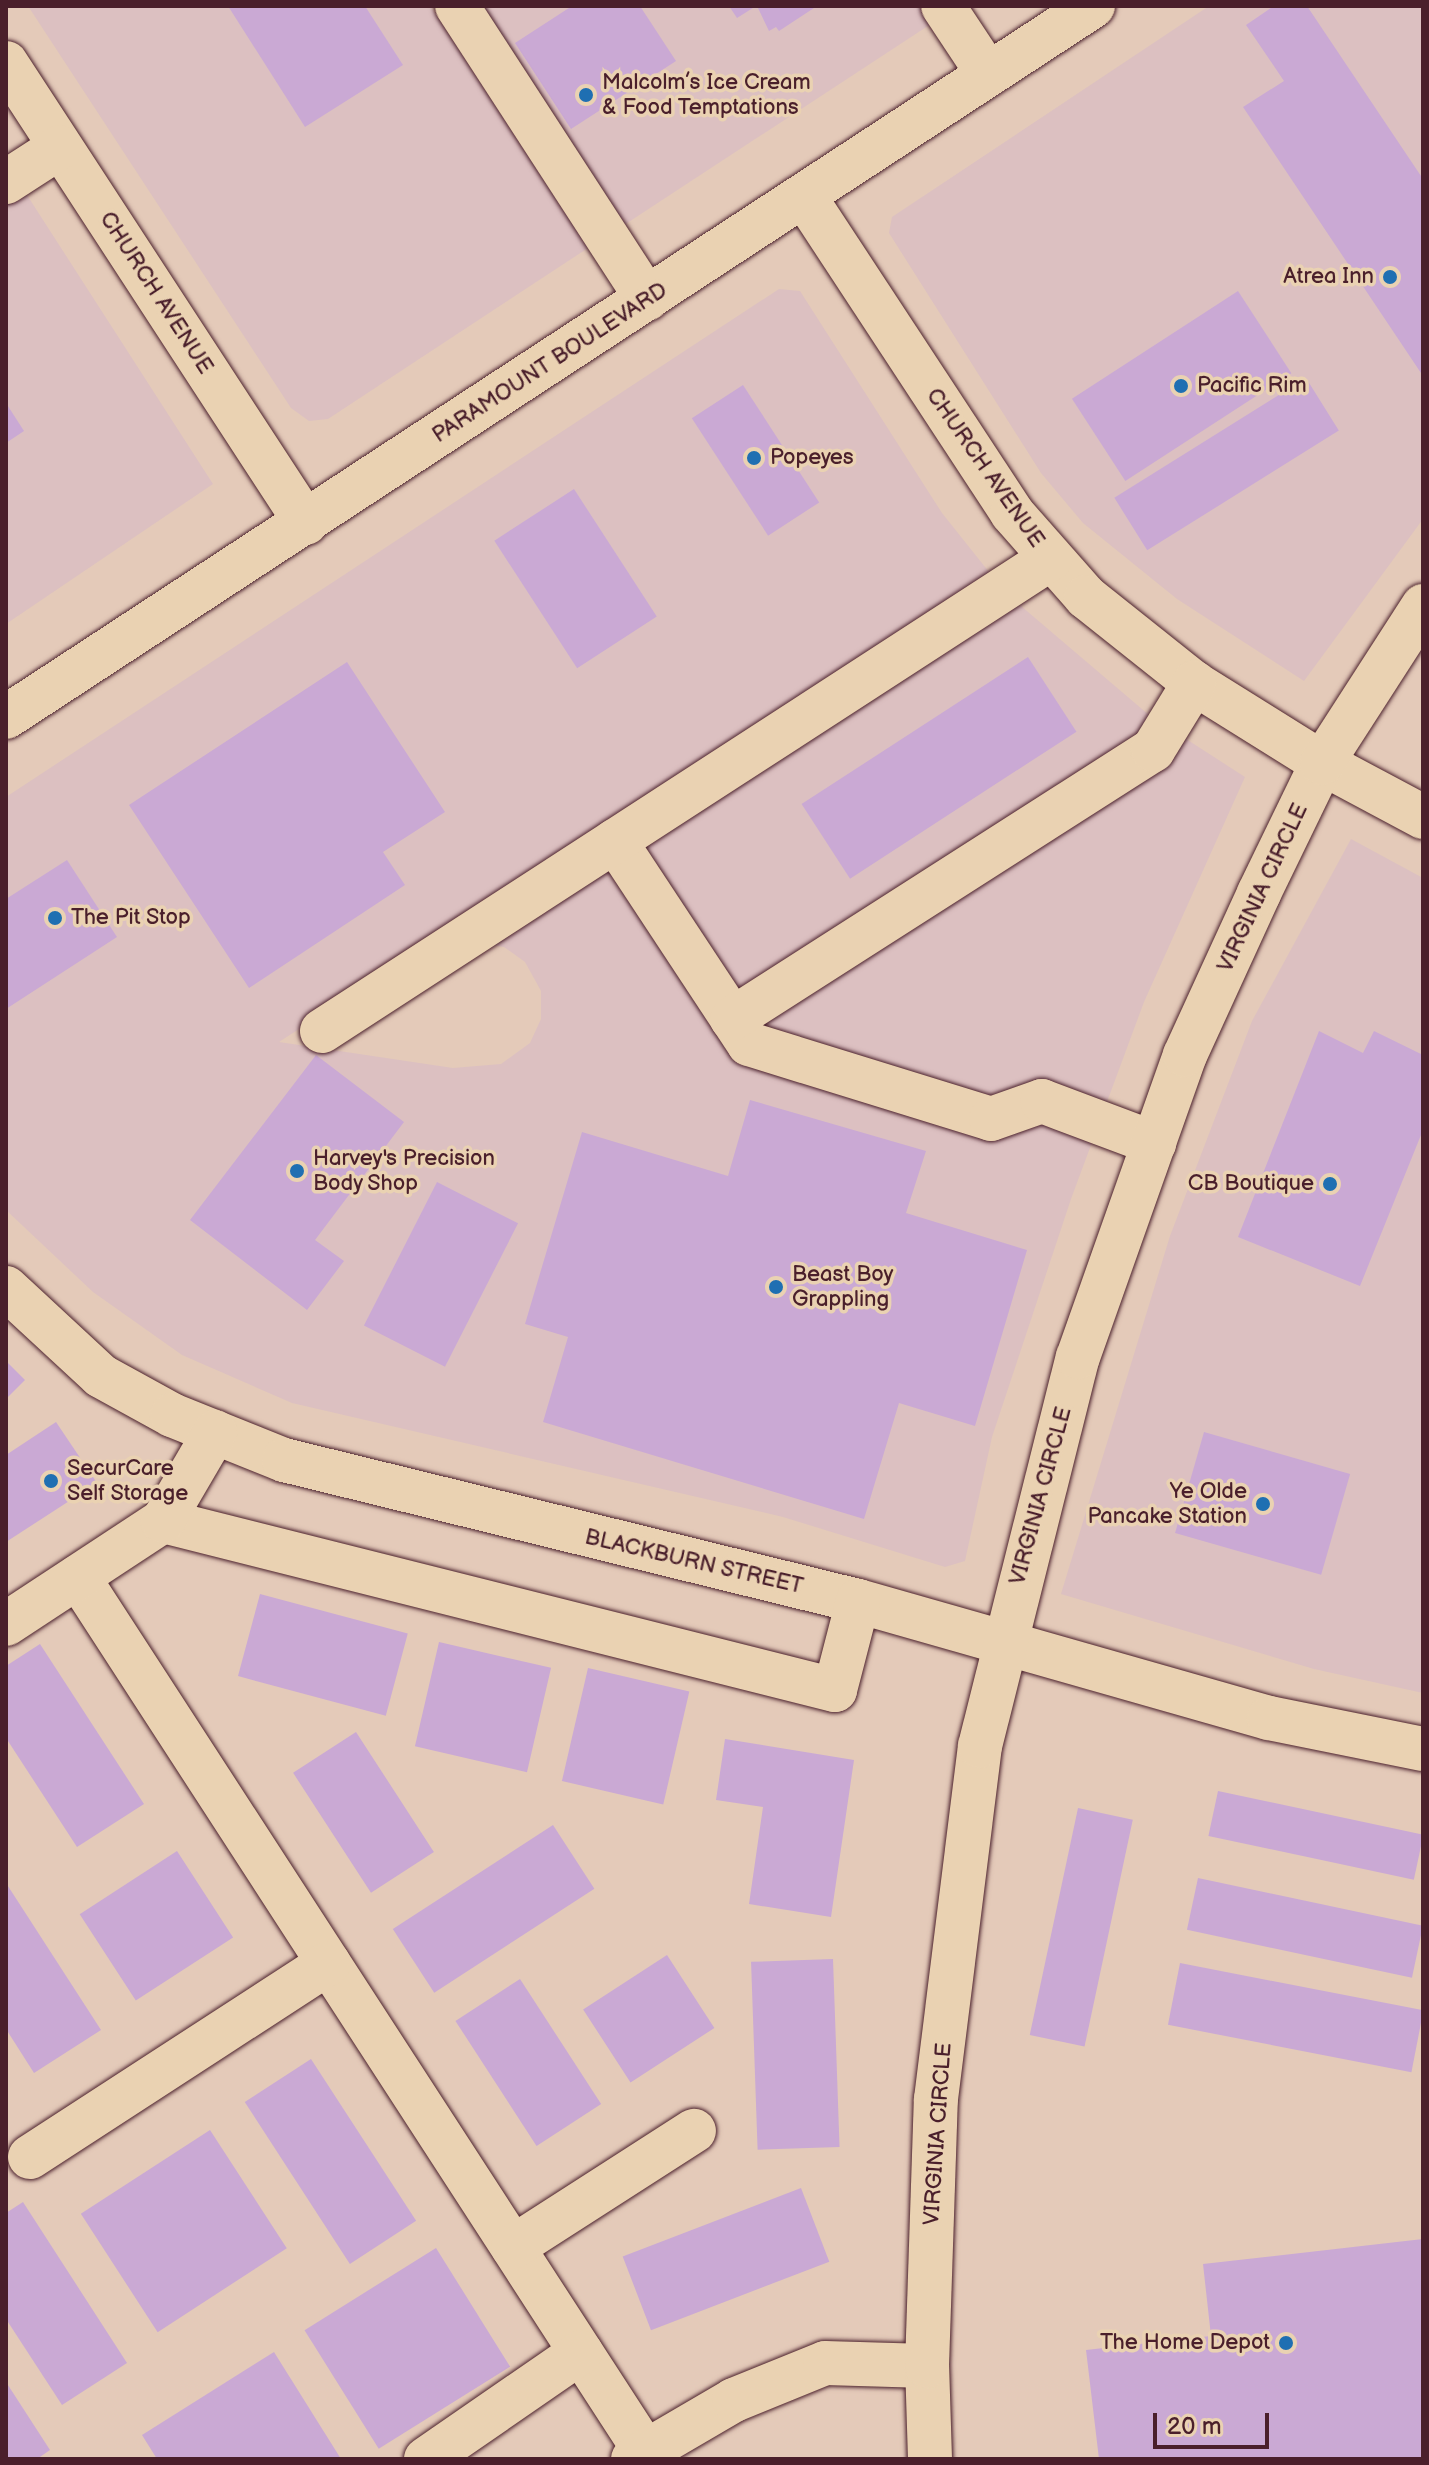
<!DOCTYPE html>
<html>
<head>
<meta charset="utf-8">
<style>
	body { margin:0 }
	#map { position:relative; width:1429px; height:2465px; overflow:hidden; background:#e4cab9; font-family:"Balsamiq Sans",sans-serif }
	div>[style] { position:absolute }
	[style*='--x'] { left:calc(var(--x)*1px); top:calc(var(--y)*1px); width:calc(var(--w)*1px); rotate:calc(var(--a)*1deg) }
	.built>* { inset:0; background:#dcc0c1 }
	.building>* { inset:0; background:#caa9d4; transform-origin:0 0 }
	.roads { filter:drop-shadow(0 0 2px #4a1f2b) drop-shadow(0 0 2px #4a1f2b) }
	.minor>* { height:44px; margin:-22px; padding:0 22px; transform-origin:22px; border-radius:22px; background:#ead2b2 }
	.major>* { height:44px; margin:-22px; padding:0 22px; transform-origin:22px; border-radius:22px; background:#ead2b2 }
	.dots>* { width:22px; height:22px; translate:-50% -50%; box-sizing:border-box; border:4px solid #ead2b2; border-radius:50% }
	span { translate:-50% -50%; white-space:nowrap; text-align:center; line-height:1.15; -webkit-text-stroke:7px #ead2b2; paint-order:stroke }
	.poi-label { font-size:22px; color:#4a1f2b }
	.left { translate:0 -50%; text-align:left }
	.right { translate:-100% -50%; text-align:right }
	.street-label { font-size:22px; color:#4a1f2b }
	.frame { position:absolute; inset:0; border:8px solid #4a1f2b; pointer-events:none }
	.scale { position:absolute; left:1153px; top:2413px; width:116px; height:36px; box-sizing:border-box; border:4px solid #4a1f2b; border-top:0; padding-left:10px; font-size:24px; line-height:28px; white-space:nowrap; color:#4a1f2b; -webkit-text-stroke:6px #ead2b2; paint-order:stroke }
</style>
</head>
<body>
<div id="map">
	<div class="built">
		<div style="clip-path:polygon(28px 6px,430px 6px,588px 248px,328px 419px,309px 421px,291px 408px)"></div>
		<div style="clip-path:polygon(478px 6px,928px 6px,937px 20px,618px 229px)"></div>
		<div style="clip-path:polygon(1209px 6px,1423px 6px,1423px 519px,1304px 681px,1177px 599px,1083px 523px,1041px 473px,889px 233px,892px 217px)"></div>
		<div style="clip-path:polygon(25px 192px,213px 484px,6px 624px,6px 205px)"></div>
		<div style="clip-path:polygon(779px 289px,800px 291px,942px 513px,993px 577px,279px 1042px,453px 1068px,501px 1064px,530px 1043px,541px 1019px,541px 991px,525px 962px,504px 947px,474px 942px,1015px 601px,1149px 715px,1245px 777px,1144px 1002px,1071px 1199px,992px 1437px,965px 1561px,945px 1567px,783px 1517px,292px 1403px,182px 1355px,93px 1292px,6px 1210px,6px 797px)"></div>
		<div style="clip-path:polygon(1351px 839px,1423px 878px,1423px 1693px,1314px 1669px,1061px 1594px,1170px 1236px,1252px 1021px)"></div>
	</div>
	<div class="building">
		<div style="clip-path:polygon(228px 6px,365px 6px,403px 65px,305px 127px)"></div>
		<div style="clip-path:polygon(572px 6px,640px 6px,676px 61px,571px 129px,515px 43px)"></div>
		<div style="clip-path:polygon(729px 6px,756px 6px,737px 18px)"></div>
		<div style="clip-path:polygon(757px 6px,817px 6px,779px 31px,776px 27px,769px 31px)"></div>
		<div style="clip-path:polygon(1274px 6px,1307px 6px,1423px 179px,1423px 376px,1243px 107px,1284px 81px,1246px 25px)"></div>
		<div style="left:1238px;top:291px;width:98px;height:198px;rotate:57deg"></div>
		<div style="left:1306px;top:378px;width:62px;height:226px;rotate:58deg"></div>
		<div style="left:743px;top:385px;width:140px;height:61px;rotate:57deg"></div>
		<div style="clip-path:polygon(6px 403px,24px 431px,6px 443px)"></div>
		<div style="left:574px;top:489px;width:152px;height:95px;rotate:57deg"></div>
		<div style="left:1028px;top:657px;width:89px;height:270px;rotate:57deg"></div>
		<div style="clip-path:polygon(347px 662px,445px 812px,383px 852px,405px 885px,249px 988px,129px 805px)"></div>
		<div style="clip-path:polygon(67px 860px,117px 937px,6px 1009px,6px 899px)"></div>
		<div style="clip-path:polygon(1319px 1031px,1363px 1053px,1374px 1031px,1423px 1055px,1423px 1130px,1360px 1286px,1238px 1237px)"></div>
		<div style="clip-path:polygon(316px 1055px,404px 1122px,315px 1240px,344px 1261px,307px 1310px,190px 1220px)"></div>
		<div style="clip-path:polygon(750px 1100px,926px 1151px,906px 1213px,1027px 1250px,975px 1426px,899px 1403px,864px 1519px,543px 1422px,568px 1337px,525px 1324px,582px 1132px,728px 1176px)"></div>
		<div style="left:437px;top:1182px;width:91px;height:161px;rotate:27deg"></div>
		<div style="clip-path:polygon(6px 1361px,25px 1380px,6px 1399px)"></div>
		<div style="clip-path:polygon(56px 1422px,97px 1483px,6px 1542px,6px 1455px)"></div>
		<div style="left:1204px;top:1432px;width:152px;height:105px;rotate:16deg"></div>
		<div style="left:260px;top:1594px;width:153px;height:85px;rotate:15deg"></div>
		<div style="left:439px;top:1642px;width:115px;height:107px;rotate:13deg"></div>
		<div style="clip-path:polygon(40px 1644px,144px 1804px,77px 1847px,6px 1738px,6px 1666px)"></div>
		<div style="left:588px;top:1668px;width:104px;height:116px;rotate:13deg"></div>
		<div style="left:356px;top:1732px;width:143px;height:75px;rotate:57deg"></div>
		<div style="clip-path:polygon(725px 1739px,854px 1760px,831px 1917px,749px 1904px,763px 1807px,716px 1800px)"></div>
		<div style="left:1218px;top:1791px;width:210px;height:46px;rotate:12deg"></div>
		<div style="left:1078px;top:1808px;width:56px;height:232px;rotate:12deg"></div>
		<div style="left:553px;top:1825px;width:76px;height:191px;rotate:57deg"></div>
		<div style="left:177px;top:1851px;width:103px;height:116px;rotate:57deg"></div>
		<div style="left:1198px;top:1878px;width:230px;height:53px;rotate:12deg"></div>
		<div style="clip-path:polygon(6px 1883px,101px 2030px,34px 2073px,6px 2029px)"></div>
		<div style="left:667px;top:1955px;width:87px;height:100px;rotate:57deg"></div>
		<div style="left:833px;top:1959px;width:188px;height:82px;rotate:88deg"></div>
		<div style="left:1180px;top:1963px;width:248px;height:63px;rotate:11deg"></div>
		<div style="left:520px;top:1979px;width:149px;height:77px;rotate:57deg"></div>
		<div style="left:311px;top:2059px;width:193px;height:79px;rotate:57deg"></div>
		<div style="left:210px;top:2130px;width:141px;height:154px;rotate:57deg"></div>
		<div style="left:801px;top:2188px;width:79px;height:191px;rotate:69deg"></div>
		<div style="clip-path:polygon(23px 2202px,127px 2363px,62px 2405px,6px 2319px,6px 2213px)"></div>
		<div style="clip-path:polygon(1423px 2239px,1423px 2459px,1099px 2459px,1086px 2350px,1211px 2336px,1203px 2264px)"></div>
		<div style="left:436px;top:2248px;width:140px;height:155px;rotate:58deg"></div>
		<div style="clip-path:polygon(274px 2352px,341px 2459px,157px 2459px,142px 2435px)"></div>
		<div style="clip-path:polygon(6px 2382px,50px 2450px,37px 2459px,6px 2459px)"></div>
	</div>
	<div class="roads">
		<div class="minor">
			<div style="--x:457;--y:6;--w:349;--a:57"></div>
			<div style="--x:943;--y:6;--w:82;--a:56.5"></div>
			<div style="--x:6;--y:63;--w:549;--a:56.89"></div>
			<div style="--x:6;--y:182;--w:64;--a:-32.9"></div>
			<div style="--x:804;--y:196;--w:379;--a:56.7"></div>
			<div style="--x:1012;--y:513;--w:112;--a:48.6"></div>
			<div style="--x:1086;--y:597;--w:138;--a:38.5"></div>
			<div style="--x:1194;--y:683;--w:151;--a:32"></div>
			<div style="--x:1322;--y:763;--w:115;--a:28.1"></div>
			<div style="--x:615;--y:841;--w:243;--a:56.6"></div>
			<div style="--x:749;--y:1044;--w:253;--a:17.2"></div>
			<div style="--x:991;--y:1119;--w:54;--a:-19.4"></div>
			<div style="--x:1042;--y:1101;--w:120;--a:20.6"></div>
			<div style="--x:732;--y:1019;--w:500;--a:-32.6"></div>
			<div style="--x:1153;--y:750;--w:79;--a:-58.5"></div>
			<div style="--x:322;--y:1031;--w:868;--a:-32.96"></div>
			<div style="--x:6;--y:1288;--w:129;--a:42.8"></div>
			<div style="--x:101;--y:1376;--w:81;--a:28.8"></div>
			<div style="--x:172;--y:1415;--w:121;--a:21.9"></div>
			<div style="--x:284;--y:1460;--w:591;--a:13.8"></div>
			<div style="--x:858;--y:1601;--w:427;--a:15.9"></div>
			<div style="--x:1269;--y:1718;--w:157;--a:11.4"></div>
			<div style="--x:163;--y:1521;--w:693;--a:14.12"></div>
			<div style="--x:835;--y:1690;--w:92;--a:-75.5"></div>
			<div style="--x:78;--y:1577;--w:1042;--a:57.03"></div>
			<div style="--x:6;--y:1624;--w:188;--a:-33.3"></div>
			<div style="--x:163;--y:1521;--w:103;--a:-59.7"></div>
			<div style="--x:30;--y:2157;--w:356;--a:-33"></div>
			<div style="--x:513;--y:2247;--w:215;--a:-32.7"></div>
			<div style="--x:426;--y:2459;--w:188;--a:-34.6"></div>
			<div style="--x:633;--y:2459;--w:117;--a:-30.3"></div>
			<div style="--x:734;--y:2400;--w:98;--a:-22.1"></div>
			<div style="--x:825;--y:2363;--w:102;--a:1.7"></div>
			<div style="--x:930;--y:2459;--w:93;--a:-91.8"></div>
			<div style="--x:927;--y:2366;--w:267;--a:-88.1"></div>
			<div style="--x:936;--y:2099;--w:356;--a:-82.9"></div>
			<div style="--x:980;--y:1746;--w:401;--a:-75.9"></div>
			<div style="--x:1078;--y:1357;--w:320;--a:-70.5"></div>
			<div style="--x:1185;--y:1055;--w:178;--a:-65.4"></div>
			<div style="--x:1259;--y:893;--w:144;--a:-64.1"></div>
			<div style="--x:1322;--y:763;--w:187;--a:-57.2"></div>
		</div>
		<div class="major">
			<div style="--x:6;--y:717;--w:1299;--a:-33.19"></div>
		</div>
	</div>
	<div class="dots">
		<div style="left:586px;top:95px;background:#1f6fb2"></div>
		<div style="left:1390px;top:277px;background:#1f6fb2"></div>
		<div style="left:1181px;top:386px;background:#1f6fb2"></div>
		<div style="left:754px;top:458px;background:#1f6fb2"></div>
		<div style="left:55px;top:918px;background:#1f6fb2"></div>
		<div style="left:297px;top:1171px;background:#1f6fb2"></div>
		<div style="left:1330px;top:1184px;background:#1f6fb2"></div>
		<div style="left:776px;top:1287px;background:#1f6fb2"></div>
		<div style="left:51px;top:1481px;background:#1f6fb2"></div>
		<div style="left:1263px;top:1504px;background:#1f6fb2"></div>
		<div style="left:1286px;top:2343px;background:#1f6fb2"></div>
	</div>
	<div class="poi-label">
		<span class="left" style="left:602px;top:95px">Malcolm’s Ice Cream<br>&amp; Food Temptations</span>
		<span class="right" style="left:1374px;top:277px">Atrea Inn</span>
		<span class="left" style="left:1197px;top:386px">Pacific Rim</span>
		<span class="left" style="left:770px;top:458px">Popeyes</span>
		<span class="left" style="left:71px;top:918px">The Pit Stop</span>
		<span class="left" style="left:313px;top:1171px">Harvey's Precision<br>Body Shop</span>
		<span class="right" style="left:1314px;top:1184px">CB Boutique</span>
		<span class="left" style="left:792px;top:1287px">Beast Boy<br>Grappling</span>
		<span class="left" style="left:67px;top:1481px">SecurCare<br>Self Storage</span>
		<span class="right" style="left:1247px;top:1504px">Ye Olde<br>Pancake Station</span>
		<span class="right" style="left:1270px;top:2343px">The Home Depot</span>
	</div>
	<div class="street-label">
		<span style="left:156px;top:293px;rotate:57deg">CHURCH AVENUE</span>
		<span style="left:550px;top:363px;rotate:-33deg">PARAMOUNT BOULEVARD</span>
		<span style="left:985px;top:468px;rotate:55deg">CHURCH AVENUE</span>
		<span style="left:1263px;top:888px;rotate:-65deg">VIRGINIA CIRCLE</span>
		<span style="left:1041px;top:1496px;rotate:-75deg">VIRGINIA CIRCLE</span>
		<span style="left:694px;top:1562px;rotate:13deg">BLACKBURN STREET</span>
		<span style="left:938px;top:2134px;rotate:-86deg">VIRGINIA CIRCLE</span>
	</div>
	<div class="frame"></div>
	<div class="scale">20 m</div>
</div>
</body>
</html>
